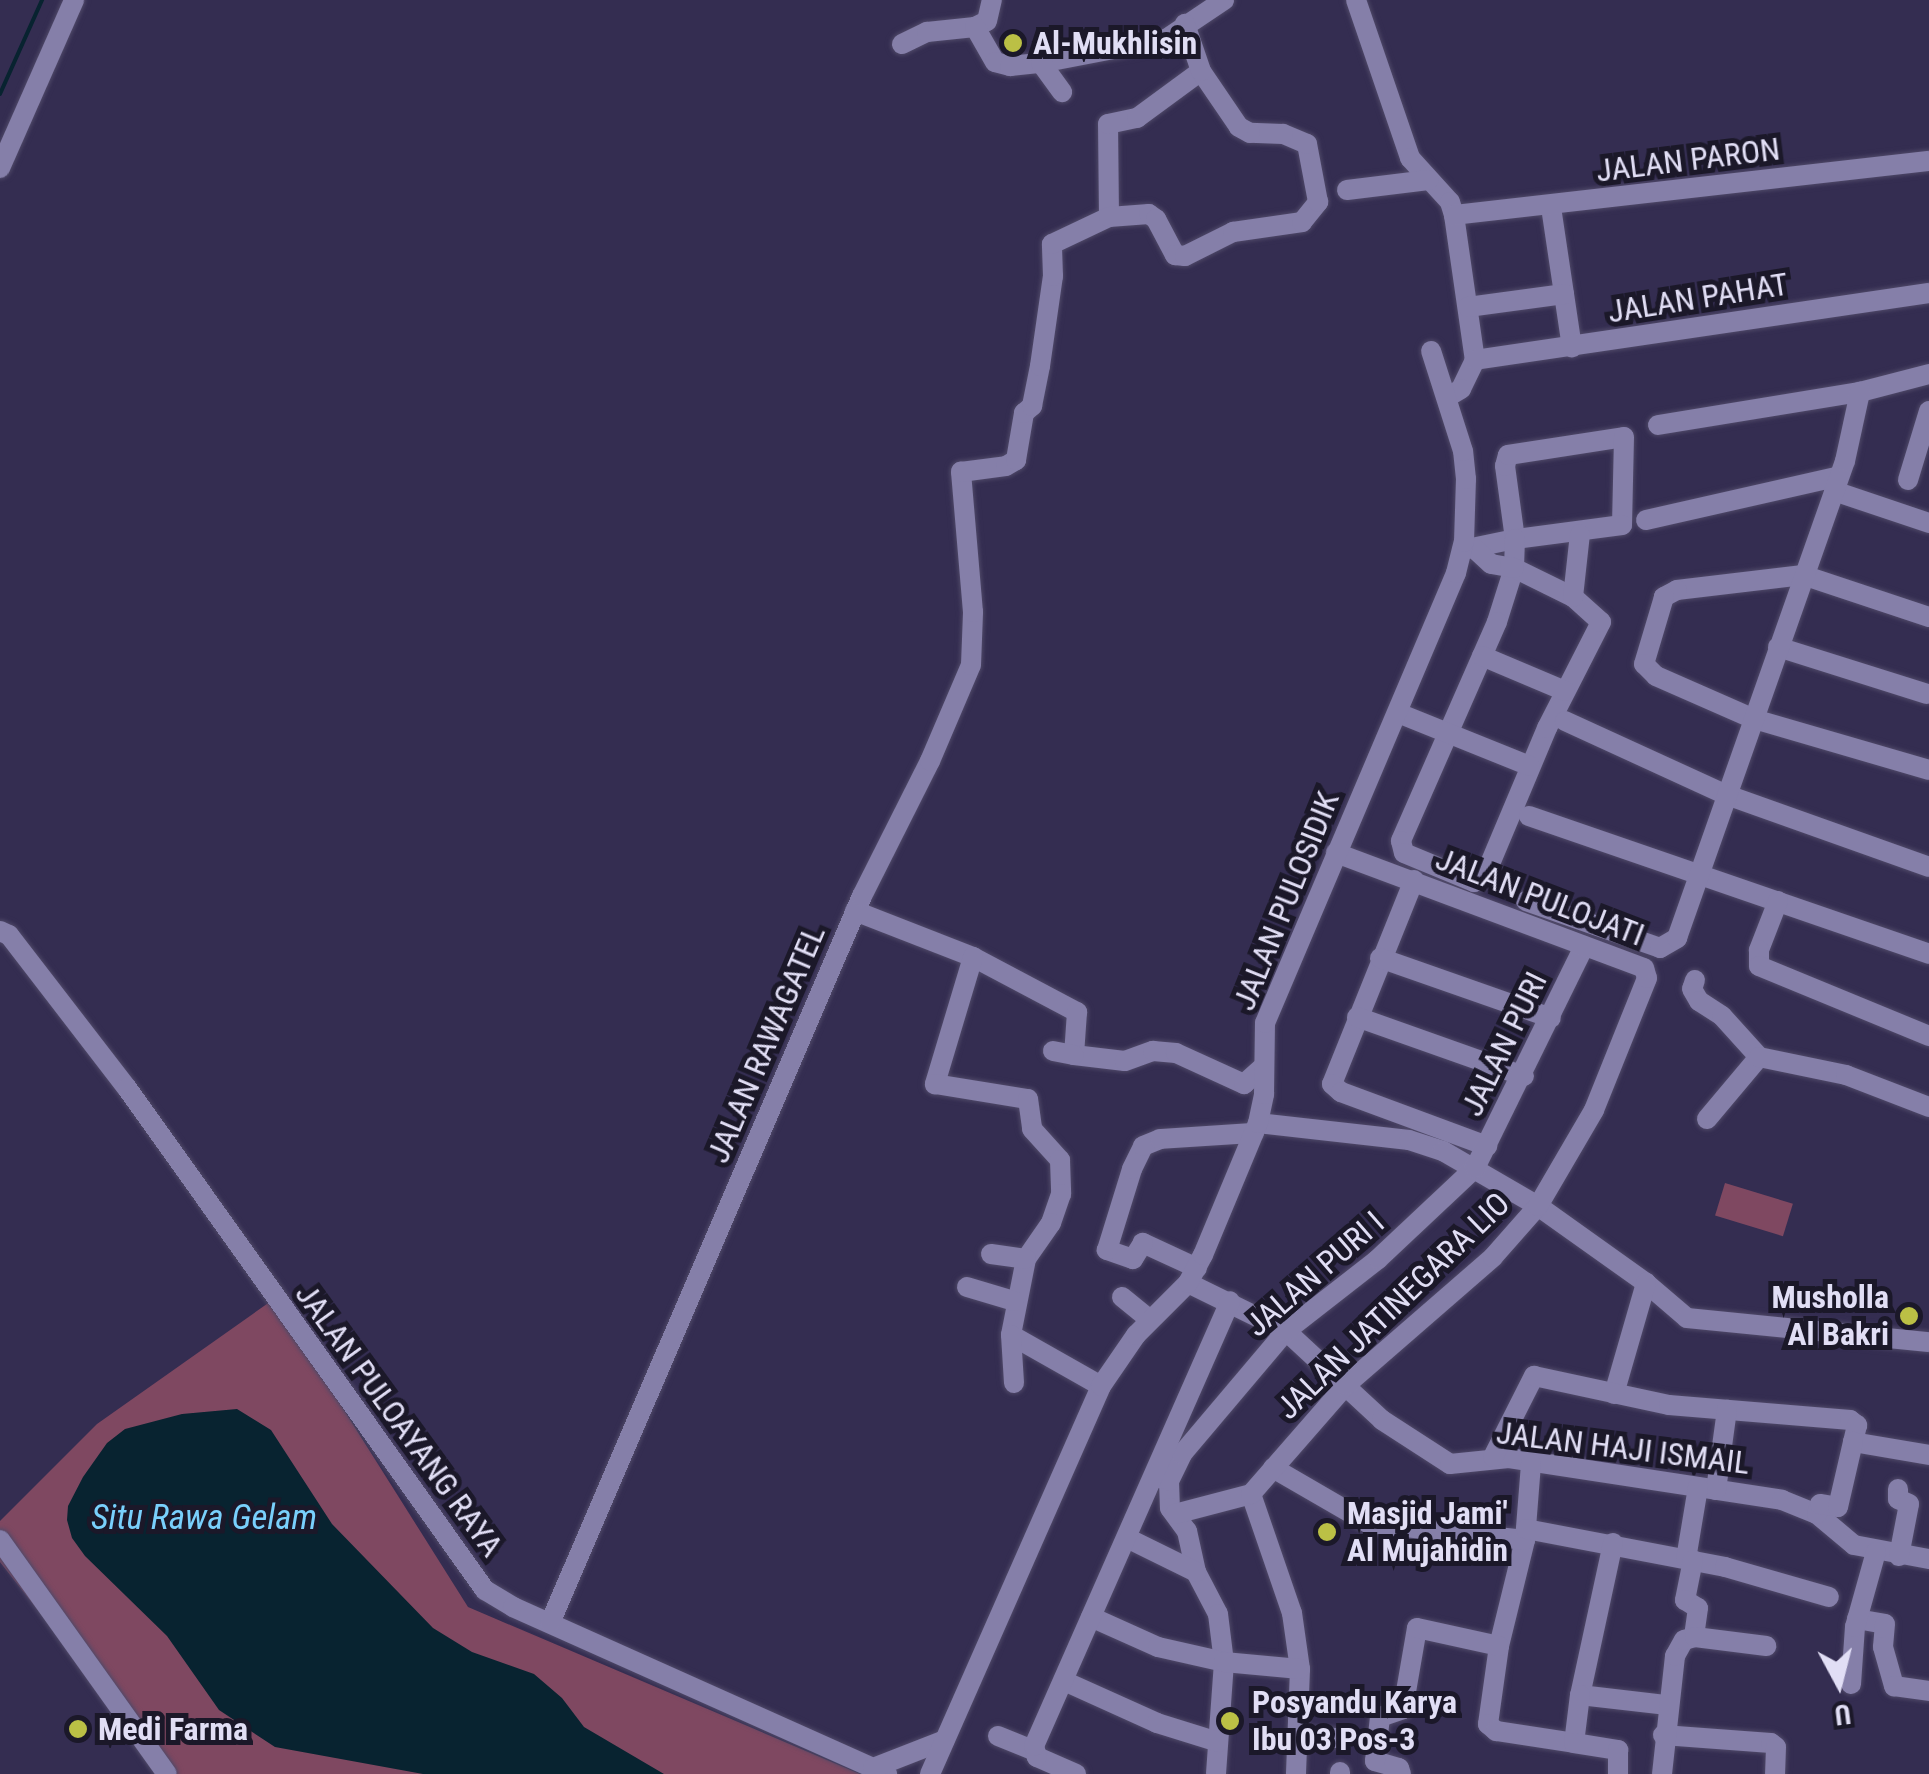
<!DOCTYPE html>
<html>
<head>
<meta charset="utf-8">
<style>
	body { margin:0 }
	#map { position:relative; width:1929px; height:1774px; overflow:hidden; background:#342d51; font-family:"Roboto Condensed",sans-serif }
	div>[style] { position:absolute }
	[style*='--x'] { left:calc(var(--x)*1px); top:calc(var(--y)*1px); width:calc(var(--w)*1px); rotate:calc(var(--a)*1deg) }
	.green>* { inset:0; background:#7f4861; transform-origin:0 0 }
	.water>* { inset:0; background:#082330 }
	.stream>* { height:4px; margin:-2px; padding:0 2px; transform-origin:2px; border-radius:2px; background:#082330 }
	.roads { filter:drop-shadow(0 0 2px #4f4968) drop-shadow(0 0 2px #4f4968) }
	.minor>* { height:20px; margin:-10px; padding:0 10px; transform-origin:10px; border-radius:10px; background:#857fa9 }
	.dots>* { width:28px; height:28px; translate:-50% -50%; box-sizing:border-box; border:5px solid #1b1829; border-radius:50% }
	span { translate:-50% -50%; white-space:nowrap; text-align:center; line-height:1.15; -webkit-text-stroke:10px #1b1829; paint-order:stroke }
	.poi-label { font-size:32px; color:#e1def5; font-weight:700 }
	.left { translate:0 -50%; text-align:left }
	.right { translate:-100% -50%; text-align:right }
	.street-label { font-size:32px; color:#e1def5 }
	.water-label { font-size:35px; color:#79d0fc; font-style:italic }
	.north { position:absolute; left:1789px; top:1634px; width:100px; height:100px; -webkit-text-stroke:8px #1b1829; paint-order:stroke; rotate:173deg; font-size:28px; font-weight:700; line-height:40px; text-align:center; color:#e1def5 }
	.north::after { content:''; display:block; margin:auto; width:35px; height:45px; background:#e1def5; clip-path:polygon(50% 0,100% 100%,50% 72%,0 100%) }
</style>
</head>
<body>
<div id="map">
	<div class="green">
		<div style="left:1725px;top:1183px;width:71px;height:34px;rotate:17deg"></div>
		<div style="clip-path:polygon(274px 1299px,468px 1607px,860px 1774px,166px 1774px,0 1562px,0 1521px,97px 1424px)"></div>
	</div>
	<div class="water">
		<div style="clip-path:polygon(237px 1409px,271px 1430px,332px 1524px,433px 1628px,472px 1652px,534px 1674px,562px 1698px,584px 1727px,664px 1774px,423px 1774px,275px 1747px,219px 1710px,167px 1636px,85px 1556px,72px 1538px,67px 1520px,68px 1506px,83px 1477px,107px 1443px,125px 1429px,182px 1414px)"></div>
	</div>
	<div class="stream">
		<div style="--x:0;--y:94;--w:103;--a:-65.9"></div>
	</div>
	<div class="roads">
		<div class="minor">
			<div style="--x:1356;--y:0;--w:167;--a:71.1"></div>
			<div style="--x:1410;--y:158;--w:59;--a:47.7"></div>
			<div style="--x:1450;--y:202;--w:14;--a:73"></div>
			<div style="--x:1454;--y:215;--w:147;--a:81.8"></div>
			<div style="--x:1475;--y:360;--w:32;--a:116"></div>
			<div style="--x:1461;--y:389;--w:17;--a:149"></div>
			<div style="--x:975;--y:27;--w:13;--a:-27"></div>
			<div style="--x:987;--y:21;--w:22;--a:-77"></div>
			<div style="--x:902;--y:44;--w:28;--a:-26"></div>
			<div style="--x:927;--y:32;--w:48;--a:-5.9"></div>
			<div style="--x:975;--y:27;--w:40;--a:60.3"></div>
			<div style="--x:995;--y:62;--w:16;--a:15"></div>
			<div style="--x:1010;--y:66;--w:31;--a:-6"></div>
			<div style="--x:1041;--y:63;--w:127;--a:-10.9"></div>
			<div style="--x:1166;--y:39;--w:70;--a:-33.9"></div>
			<div style="--x:1041;--y:63;--w:36;--a:54"></div>
			<div style="--x:0;--y:168;--w:184;--a:-66.2"></div>
			<div style="--x:1347;--y:190;--w:82;--a:-7"></div>
			<div style="--x:1551;--y:207;--w:142;--a:81.5"></div>
			<div style="--x:1454;--y:215;--w:478;--a:-6.5"></div>
			<div style="--x:1109;--y:217;--w:93;--a:-90.6"></div>
			<div style="--x:1108;--y:124;--w:30;--a:-12"></div>
			<div style="--x:1137;--y:118;--w:79;--a:-36.3"></div>
			<div style="--x:1468;--y:307;--w:97;--a:-7.7"></div>
			<div style="--x:1475;--y:360;--w:459;--a:-8.4"></div>
			<div style="--x:1658;--y:425;--w:205;--a:-9.3"></div>
			<div style="--x:1860;--y:392;--w:71;--a:-14.6"></div>
			<div style="--x:1908;--y:480;--w:72;--a:-73.1"></div>
			<div style="--x:1834;--y:491;--w:100;--a:18.6"></div>
			<div style="--x:1646;--y:520;--w:198;--a:-12.8"></div>
			<div style="--x:1462;--y:550;--w:54;--a:-11.7"></div>
			<div style="--x:1515;--y:539;--w:74;--a:-97.8"></div>
			<div style="--x:1505;--y:466;--w:11;--a:-75"></div>
			<div style="--x:1508;--y:455;--w:117;--a:-8.8"></div>
			<div style="--x:1624;--y:437;--w:88;--a:91.3"></div>
			<div style="--x:1622;--y:525;--w:108;--a:172.5"></div>
			<div style="--x:1515;--y:539;--w:29;--a:92"></div>
			<div style="--x:1514;--y:568;--w:57;--a:107.5"></div>
			<div style="--x:1497;--y:622;--w:239;--a:113.7"></div>
			<div style="--x:1401;--y:841;--w:12;--a:76"></div>
			<div style="--x:1404;--y:853;--w:76;--a:22.5"></div>
			<div style="--x:1474;--y:882;--w:11;--a:-22"></div>
			<div style="--x:1484;--y:878;--w:163;--a:-67.2"></div>
			<div style="--x:1547;--y:728;--w:119;--a:-63"></div>
			<div style="--x:1601;--y:622;--w:38;--a:-138"></div>
			<div style="--x:1573;--y:597;--w:66;--a:-153.8"></div>
			<div style="--x:1514;--y:568;--w:23;--a:-170"></div>
			<div style="--x:1491;--y:564;--w:23;--a:-137"></div>
			<div style="--x:1573;--y:597;--w:63;--a:-83.7"></div>
			<div style="--x:1929;--y:617;--w:133;--a:-161.6"></div>
			<div style="--x:1803;--y:575;--w:127;--a:173.2"></div>
			<div style="--x:1677;--y:590;--w:15;--a:152"></div>
			<div style="--x:1664;--y:597;--w:70;--a:106.6"></div>
			<div style="--x:1644;--y:664;--w:17;--a:45"></div>
			<div style="--x:1656;--y:676;--w:107;--a:23.7"></div>
			<div style="--x:1754;--y:719;--w:182;--a:16.2"></div>
			<div style="--x:1778;--y:647;--w:156;--a:17.5"></div>
			<div style="--x:1482;--y:656;--w:90;--a:22.9"></div>
			<div style="--x:1398;--y:713;--w:142;--a:21.9"></div>
			<div style="--x:1565;--y:721;--w:178;--a:24.6"></div>
			<div style="--x:1727;--y:795;--w:214;--a:19.6"></div>
			<div style="--x:1529;--y:816;--w:423;--a:19"></div>
			<div style="--x:1414;--y:880;--w:220;--a:111.9"></div>
			<div style="--x:1332;--y:1084;--w:12;--a:42"></div>
			<div style="--x:1341;--y:1092;--w:156;--a:20.3"></div>
			<div style="--x:1526;--y:901;--w:142;--a:19.3"></div>
			<div style="--x:1660;--y:948;--w:20;--a:-30"></div>
			<div style="--x:1677;--y:938;--w:506;--a:-70.6"></div>
			<div style="--x:1845;--y:461;--w:71;--a:-77.7"></div>
			<div style="--x:1778;--y:901;--w:53;--a:111.2"></div>
			<div style="--x:1759;--y:950;--w:16;--a:90"></div>
			<div style="--x:1759;--y:966;--w:184;--a:22.4"></div>
			<div style="--x:855;--y:911;--w:127;--a:21.3"></div>
			<div style="--x:973;--y:957;--w:118;--a:27.9"></div>
			<div style="--x:1077;--y:1012;--w:43;--a:94"></div>
			<div style="--x:1074;--y:1055;--w:51;--a:6.7"></div>
			<div style="--x:1125;--y:1061;--w:30;--a:-20"></div>
			<div style="--x:1153;--y:1051;--w:23;--a:5"></div>
			<div style="--x:1176;--y:1053;--w:75;--a:24.5"></div>
			<div style="--x:1244;--y:1084;--w:24;--a:-42"></div>
			<div style="--x:0;--y:931;--w:10;--a:24"></div>
			<div style="--x:9;--y:935;--w:193;--a:52.4"></div>
			<div style="--x:127;--y:1088;--w:617;--a:54.51"></div>
			<div style="--x:485;--y:1590;--w:33;--a:31"></div>
			<div style="--x:513;--y:1607;--w:410;--a:24.1"></div>
			<div style="--x:973;--y:957;--w:133;--a:106.7"></div>
			<div style="--x:935;--y:1084;--w:94;--a:9.2"></div>
			<div style="--x:1028;--y:1099;--w:30;--a:82"></div>
			<div style="--x:1032;--y:1129;--w:42;--a:47.9"></div>
			<div style="--x:1060;--y:1160;--w:34;--a:88"></div>
			<div style="--x:1061;--y:1194;--w:31;--a:109"></div>
			<div style="--x:1051;--y:1223;--w:44;--a:124.8"></div>
			<div style="--x:1026;--y:1259;--w:77;--a:101.2"></div>
			<div style="--x:1011;--y:1335;--w:103;--a:29.5"></div>
			<div style="--x:1380;--y:958;--w:181;--a:19.3"></div>
			<div style="--x:1695;--y:980;--w:9;--a:108"></div>
			<div style="--x:1692;--y:989;--w:14;--a:60"></div>
			<div style="--x:1699;--y:1001;--w:27;--a:33"></div>
			<div style="--x:1722;--y:1016;--w:55;--a:47.9"></div>
			<div style="--x:1357;--y:1017;--w:177;--a:19.5"></div>
			<div style="--x:1053;--y:1051;--w:21;--a:11"></div>
			<div style="--x:1707;--y:1119;--w:81;--a:-50"></div>
			<div style="--x:1759;--y:1057;--w:89;--a:11.7"></div>
			<div style="--x:1846;--y:1075;--w:89;--a:21.1"></div>
			<div style="--x:1258;--y:1123;--w:152;--a:6.4"></div>
			<div style="--x:1409;--y:1140;--w:36;--a:18"></div>
			<div style="--x:1443;--y:1151;--w:110;--a:30.1"></div>
			<div style="--x:1538;--y:1206;--w:133;--a:35.5"></div>
			<div style="--x:1646;--y:1283;--w:54;--a:40.5"></div>
			<div style="--x:1687;--y:1318;--w:243;--a:5.7"></div>
			<div style="--x:991;--y:1254;--w:35;--a:8"></div>
			<div style="--x:1197;--y:1268;--w:60;--a:-155.2"></div>
			<div style="--x:1143;--y:1243;--w:19;--a:122"></div>
			<div style="--x:1133;--y:1259;--w:28;--a:-161"></div>
			<div style="--x:1107;--y:1250;--w:85;--a:-72.8"></div>
			<div style="--x:1132;--y:1169;--w:25;--a:-64"></div>
			<div style="--x:1143;--y:1146;--w:18;--a:-22"></div>
			<div style="--x:1160;--y:1139;--w:94;--a:-3.7"></div>
			<div style="--x:1188;--y:1283;--w:109;--a:26.1"></div>
			<div style="--x:1286;--y:1331;--w:131;--a:42.8"></div>
			<div style="--x:1382;--y:1420;--w:81;--a:32.9"></div>
			<div style="--x:1450;--y:1464;--w:59;--a:-5.8"></div>
			<div style="--x:1509;--y:1458;--w:276;--a:8.7"></div>
			<div style="--x:1782;--y:1500;--w:38;--a:22"></div>
			<div style="--x:1817;--y:1514;--w:48;--a:40"></div>
			<div style="--x:1854;--y:1545;--w:76;--a:10.6"></div>
			<div style="--x:967;--y:1287;--w:49;--a:16.6"></div>
			<div style="--x:1122;--y:1297;--w:36;--a:39"></div>
			<div style="--x:1011;--y:1335;--w:48;--a:86.4"></div>
			<div style="--x:1614;--y:1394;--w:116;--a:-73.9"></div>
			<div style="--x:1493;--y:1457;--w:91;--a:-63.2"></div>
			<div style="--x:1534;--y:1376;--w:138;--a:12.1"></div>
			<div style="--x:1669;--y:1405;--w:182;--a:4.7"></div>
			<div style="--x:1850;--y:1420;--w:9;--a:36"></div>
			<div style="--x:1857;--y:1425;--w:17;--a:103"></div>
			<div style="--x:1853;--y:1442;--w:77;--a:9.7"></div>
			<div style="--x:1531;--y:1464;--w:76;--a:94.5"></div>
			<div style="--x:1525;--y:1540;--w:109;--a:103.8"></div>
			<div style="--x:1499;--y:1646;--w:79;--a:98"></div>
			<div style="--x:1488;--y:1724;--w:11;--a:41"></div>
			<div style="--x:1496;--y:1731;--w:79;--a:8.7"></div>
			<div style="--x:1273;--y:1468;--w:110;--a:30.1"></div>
			<div style="--x:1368;--y:1523;--w:158;--a:6.2"></div>
			<div style="--x:1158;--y:1477;--w:12;--a:20"></div>
			<div style="--x:1169;--y:1481;--w:27;--a:88"></div>
			<div style="--x:1170;--y:1508;--w:29;--a:54"></div>
			<div style="--x:1187;--y:1531;--w:42;--a:77.6"></div>
			<div style="--x:1196;--y:1572;--w:47;--a:62.4"></div>
			<div style="--x:1218;--y:1614;--w:48;--a:82.9"></div>
			<div style="--x:1224;--y:1662;--w:112;--a:94.1"></div>
			<div style="--x:1169;--y:1481;--w:30;--a:-64"></div>
			<div style="--x:1182;--y:1454;--w:161;--a:-49.8"></div>
			<div style="--x:1286;--y:1331;--w:117;--a:-38"></div>
			<div style="--x:1378;--y:1259;--w:133;--a:-43.2"></div>
			<div style="--x:1475;--y:1168;--w:247;--a:-63.8"></div>
			<div style="--x:1898;--y:1489;--w:10;--a:90"></div>
			<div style="--x:1898;--y:1499;--w:12;--a:24"></div>
			<div style="--x:1909;--y:1504;--w:53;--a:100.9"></div>
			<div style="--x:1716;--y:1490;--w:81;--a:-82.2"></div>
			<div style="--x:1251;--y:1494;--w:126;--a:71"></div>
			<div style="--x:1292;--y:1613;--w:57;--a:81.9"></div>
			<div style="--x:1300;--y:1669;--w:105;--a:92.2"></div>
			<div style="--x:1175;--y:1514;--w:79;--a:-14.7"></div>
			<div style="--x:1251;--y:1494;--w:145;--a:-48.9"></div>
			<div style="--x:1346;--y:1385;--w:195;--a:-41"></div>
			<div style="--x:1493;--y:1257;--w:68;--a:-48.6"></div>
			<div style="--x:1538;--y:1206;--w:111;--a:-59.7"></div>
			<div style="--x:1594;--y:1110;--w:142;--a:-68.1"></div>
			<div style="--x:1647;--y:978;--w:10;--a:-107"></div>
			<div style="--x:1644;--y:968;--w:329;--a:-159.5"></div>
			<div style="--x:1817;--y:1514;--w:10;--a:-73"></div>
			<div style="--x:1820;--y:1504;--w:18;--a:9"></div>
			<div style="--x:1838;--y:1507;--w:67;--a:-77"></div>
			<div style="--x:1526;--y:1529;--w:203;--a:10.8"></div>
			<div style="--x:1725;--y:1567;--w:108;--a:16.1"></div>
			<div style="--x:1127;--y:1538;--w:77;--a:26.2"></div>
			<div style="--x:0;--y:1540;--w:287;--a:54.5"></div>
			<div style="--x:1613;--y:1543;--w:156;--a:102.2"></div>
			<div style="--x:1580;--y:1695;--w:88;--a:6.6"></div>
			<div style="--x:1686;--y:1559;--w:73;--a:-80.5"></div>
			<div style="--x:1693;--y:1560;--w:41;--a:101.3"></div>
			<div style="--x:1685;--y:1600;--w:15;--a:32"></div>
			<div style="--x:1698;--y:1608;--w:29;--a:98"></div>
			<div style="--x:1091;--y:1617;--w:73;--a:24.1"></div>
			<div style="--x:1158;--y:1647;--w:68;--a:12.8"></div>
			<div style="--x:1224;--y:1662;--w:76;--a:5.3"></div>
			<div style="--x:1857;--y:1619;--w:28;--a:10"></div>
			<div style="--x:1885;--y:1624;--w:23;--a:95"></div>
			<div style="--x:1883;--y:1647;--w:41;--a:74.2"></div>
			<div style="--x:1894;--y:1686;--w:35;--a:8"></div>
			<div style="--x:550;--y:1623;--w:791;--a:-66.77"></div>
			<div style="--x:862;--y:896;--w:151;--a:-63.3"></div>
			<div style="--x:930;--y:761;--w:104;--a:-66.9"></div>
			<div style="--x:971;--y:665;--w:53;--a:-87.8"></div>
			<div style="--x:973;--y:612;--w:141;--a:-94.9"></div>
			<div style="--x:961;--y:472;--w:45;--a:-7.6"></div>
			<div style="--x:1006;--y:466;--w:12;--a:-31"></div>
			<div style="--x:1016;--y:460;--w:48;--a:-80.3"></div>
			<div style="--x:1024;--y:413;--w:11;--a:-41"></div>
			<div style="--x:1032;--y:406;--w:41;--a:-78.7"></div>
			<div style="--x:1040;--y:366;--w:91;--a:-81.8"></div>
			<div style="--x:1053;--y:276;--w:32;--a:-92"></div>
			<div style="--x:1052;--y:244;--w:63;--a:-25.3"></div>
			<div style="--x:1109;--y:217;--w:40;--a:-4.3"></div>
			<div style="--x:1149;--y:214;--w:9;--a:36"></div>
			<div style="--x:1156;--y:219;--w:41;--a:62.2"></div>
			<div style="--x:1175;--y:255;--w:10;--a:6"></div>
			<div style="--x:1185;--y:256;--w:54;--a:-26.6"></div>
			<div style="--x:1233;--y:232;--w:70;--a:-8.2"></div>
			<div style="--x:1302;--y:222;--w:26;--a:-51"></div>
			<div style="--x:1318;--y:202;--w:59;--a:-100.7"></div>
			<div style="--x:1307;--y:144;--w:26;--a:-157"></div>
			<div style="--x:1283;--y:134;--w:33;--a:-178"></div>
			<div style="--x:1250;--y:133;--w:13;--a:-151"></div>
			<div style="--x:1239;--y:127;--w:68;--a:-124.2"></div>
			<div style="--x:1201;--y:71;--w:50;--a:-108.8"></div>
			<div style="--x:1064;--y:1681;--w:102;--a:24.3"></div>
			<div style="--x:1157;--y:1723;--w:64;--a:17.3"></div>
			<div style="--x:1851;--y:1684;--w:57;--a:-86"></div>
			<div style="--x:1855;--y:1627;--w:78;--a:-74.4"></div>
			<div style="--x:1580;--y:1695;--w:48;--a:97.1"></div>
			<div style="--x:1574;--y:1743;--w:45;--a:9"></div>
			<div style="--x:1618;--y:1750;--w:24;--a:90"></div>
			<div style="--x:1663;--y:1735;--w:108;--a:4.2"></div>
			<div style="--x:1771;--y:1743;--w:6;--a:39"></div>
			<div style="--x:1776;--y:1747;--w:27;--a:92"></div>
			<div style="--x:998;--y:1736;--w:38;--a:22"></div>
			<div style="--x:1298;--y:1736;--w:38;--a:3"></div>
			<div style="--x:873;--y:1768;--w:77;--a:-21.3"></div>
			<div style="--x:1340;--y:1772;--w:2;--a:90"></div>
			<div style="--x:930;--y:1774;--w:424;--a:-66.2"></div>
			<div style="--x:1101;--y:1386;--w:62;--a:-55.5"></div>
			<div style="--x:1136;--y:1335;--w:74;--a:-45"></div>
			<div style="--x:1188;--y:1283;--w:32;--a:-62"></div>
			<div style="--x:1203;--y:1255;--w:143;--a:-67.4"></div>
			<div style="--x:1258;--y:1123;--w:30;--a:-78"></div>
			<div style="--x:1264;--y:1094;--w:71;--a:-89.2"></div>
			<div style="--x:1265;--y:1023;--w:489;--a:-67"></div>
			<div style="--x:1456;--y:573;--w:32;--a:-76"></div>
			<div style="--x:1464;--y:542;--w:63;--a:-88.2"></div>
			<div style="--x:1466;--y:479;--w:28;--a:-96"></div>
			<div style="--x:1463;--y:451;--w:105;--a:-107.7"></div>
			<div style="--x:1076;--y:1774;--w:43;--a:-156.4"></div>
			<div style="--x:1037;--y:1757;--w:11;--a:-105"></div>
			<div style="--x:1034;--y:1746;--w:486;--a:-66.2"></div>
			<div style="--x:1401;--y:1774;--w:6;--a:-108"></div>
			<div style="--x:1399;--y:1768;--w:25;--a:-164"></div>
			<div style="--x:1375;--y:1761;--w:44;--a:-83.5"></div>
			<div style="--x:1380;--y:1717;--w:24;--a:-19"></div>
			<div style="--x:1403;--y:1709;--w:82;--a:-80.2"></div>
			<div style="--x:1417;--y:1628;--w:84;--a:12.4"></div>
			<div style="--x:1662;--y:1774;--w:119;--a:-83.7"></div>
			<div style="--x:1675;--y:1656;--w:18;--a:-61"></div>
			<div style="--x:1684;--y:1640;--w:11;--a:-15"></div>
			<div style="--x:1695;--y:1637;--w:72;--a:7.2"></div>
		</div>
	</div>
	<div class="dots">
		<div style="left:1013px;top:43px;background:#bbc045"></div>
		<div style="left:1909px;top:1316px;background:#bbc045"></div>
		<div style="left:1327px;top:1532px;background:#bbc045"></div>
		<div style="left:1230px;top:1721px;background:#bbc045"></div>
		<div style="left:78px;top:1729px;background:#bbc045"></div>
	</div>
	<div class="poi-label">
		<span class="left" style="left:1033px;top:43px">Al-Mukhlisin</span>
		<span class="right" style="left:1889px;top:1316px">Musholla<br>Al Bakri</span>
		<span class="left" style="left:1347px;top:1532px">Masjid Jami'<br>Al Mujahidin</span>
		<span class="left" style="left:1252px;top:1721px">Posyandu Karya<br>Ibu 03 Pos-3</span>
		<span class="left" style="left:98px;top:1729px">Medi Farma</span>
	</div>
	<div class="street-label">
		<span style="left:1688px;top:160px;rotate:-7deg">JALAN PARON</span>
		<span style="left:1698px;top:298px;rotate:-9deg">JALAN PAHAT</span>
		<span style="left:1540px;top:897px;rotate:21deg">JALAN PULOJATI</span>
		<span style="left:1286px;top:901px;rotate:-68deg">JALAN PULOSIDIK</span>
		<span style="left:766px;top:1044px;rotate:-67deg">JALAN RAWAGATEL</span>
		<span style="left:1504px;top:1044px;rotate:-64deg">JALAN PURI</span>
		<span style="left:1315px;top:1274px;rotate:-41deg">JALAN PURI I</span>
		<span style="left:1393px;top:1306px;rotate:-44deg">JALAN JATINEGARA LIO</span>
		<span style="left:399px;top:1420px;rotate:54deg">JALAN PULOAYANG RAYA</span>
		<span style="left:1623px;top:1448px;rotate:7deg">JALAN HAJI ISMAIL</span>
	</div>
	<div class="water-label">
		<span style="left:204px;top:1518px">Situ Rawa Gelam</span>
	</div>
	<div class="north">U</div>
</div>
</body>
</html>
